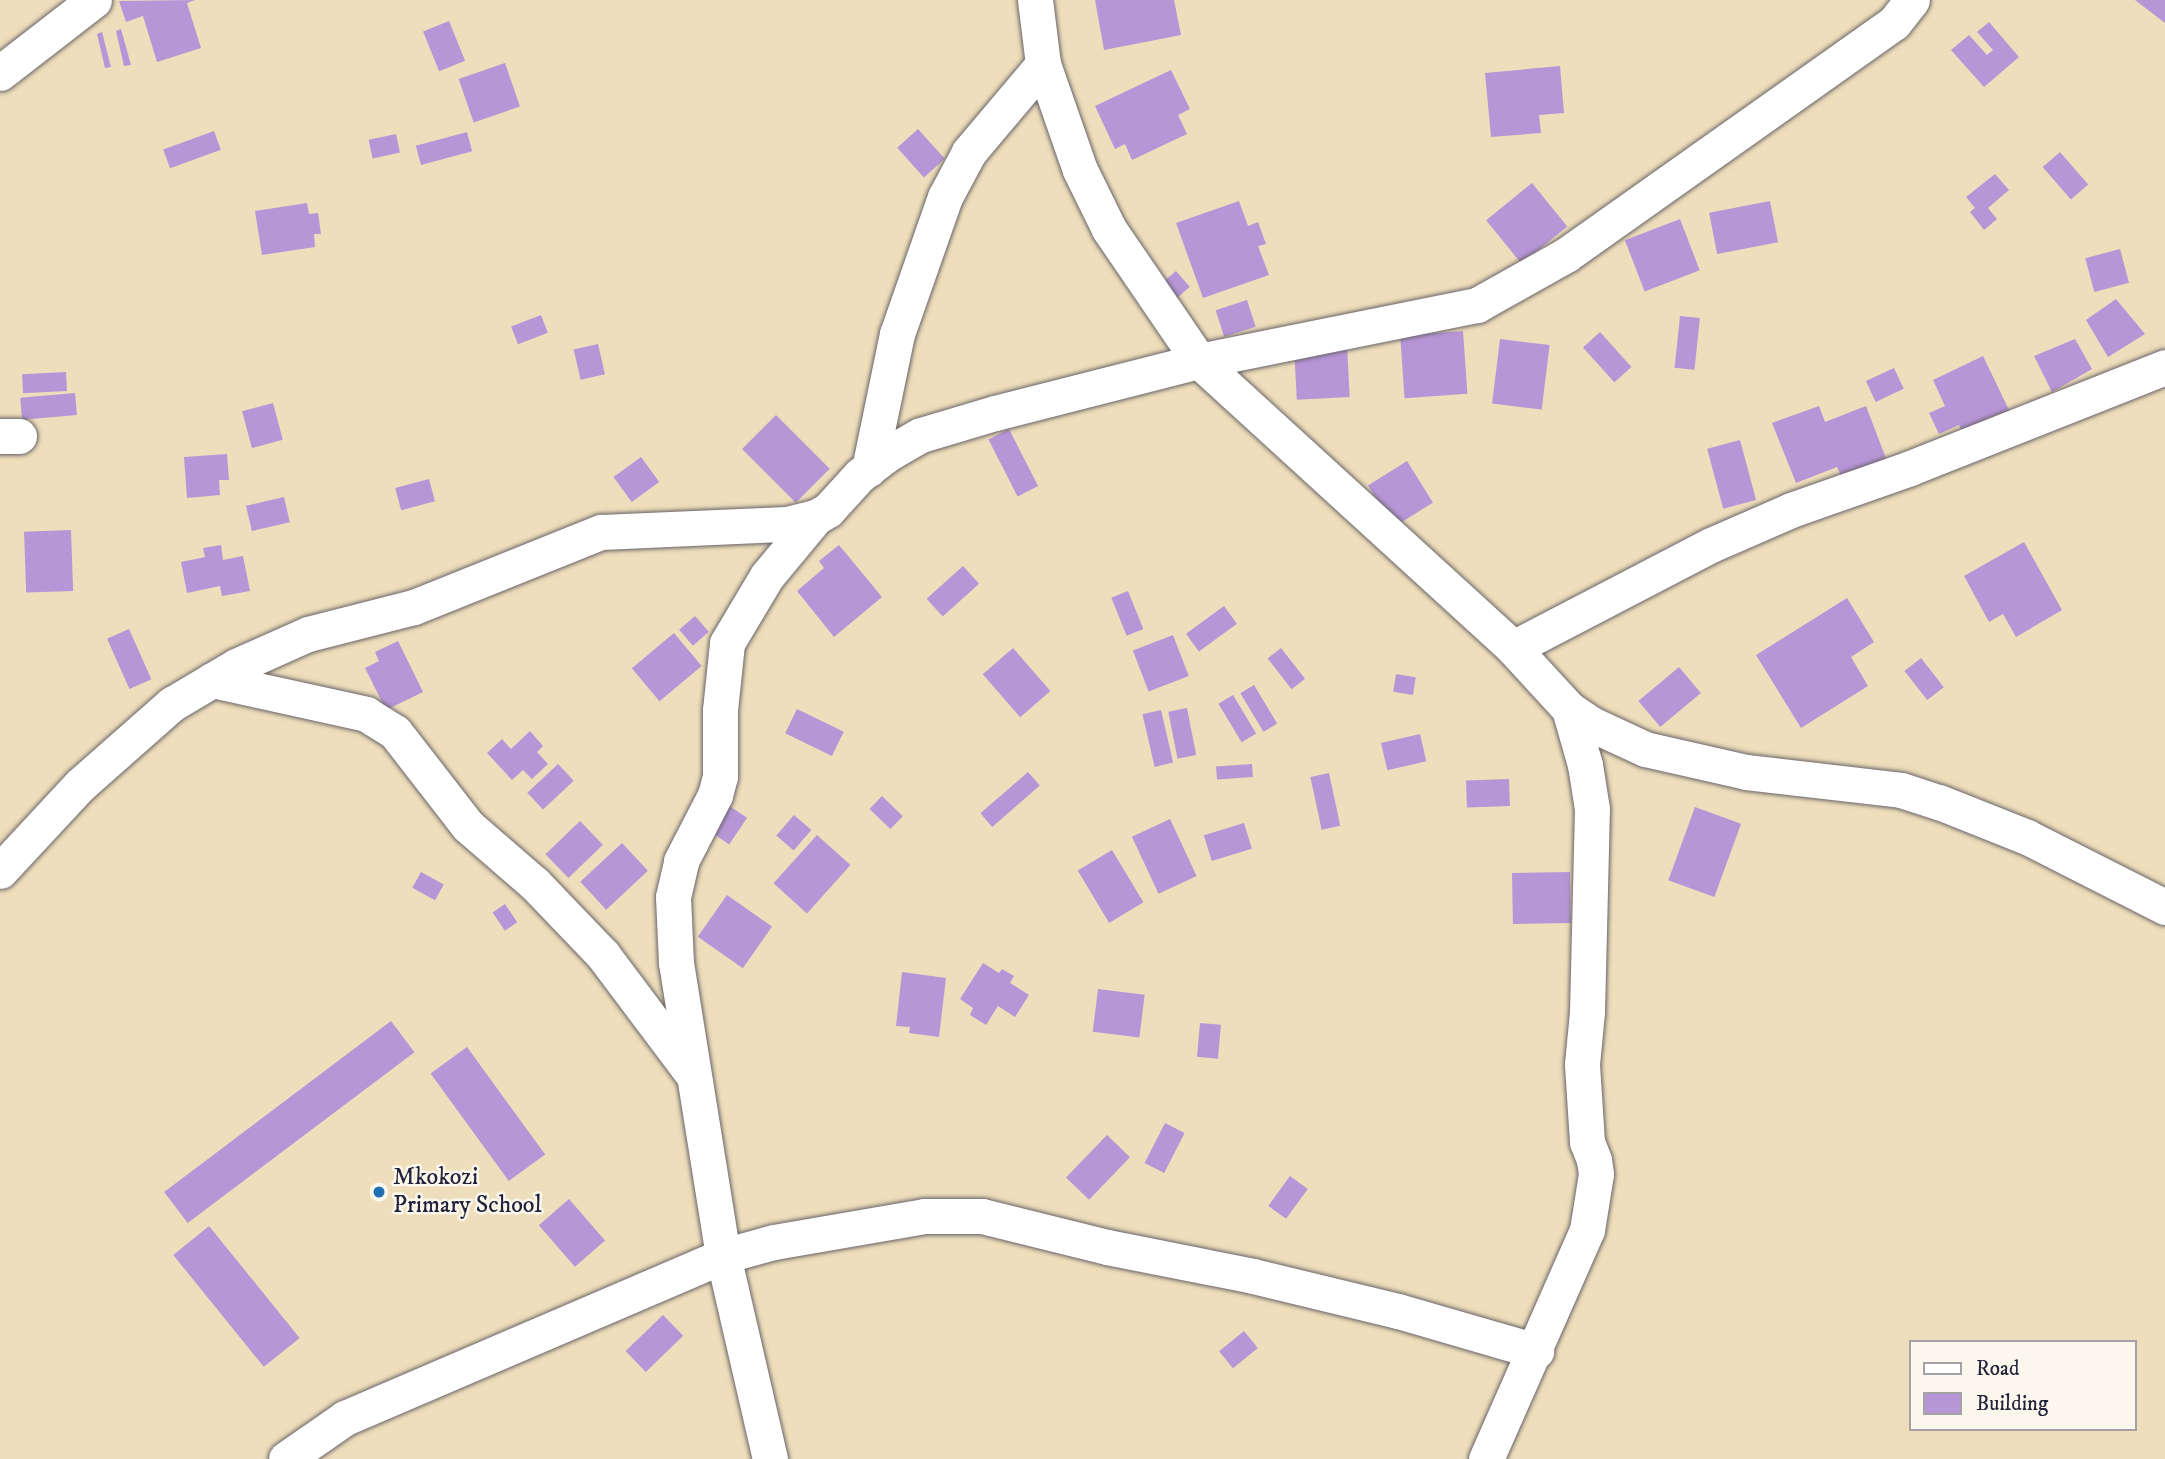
<!DOCTYPE html>
<html>
<head>
<meta charset="utf-8">
<style>
	body { margin:0 }
	#map { position:relative; width:2165px; height:1459px; overflow:hidden; background:#eedebb; font-family:"IM FELL DW Pica",serif }
	div>[style] { position:absolute }
	[style*='--x'] { left:calc(var(--x)*1px); top:calc(var(--y)*1px); width:calc(var(--w)*1px); rotate:calc(var(--a)*1deg) }
	.building>* { inset:0; background:#b796d8; transform-origin:0 0 }
	.roads { filter:drop-shadow(0 0 2px #696468) drop-shadow(0 0 2px #696468) }
	.street>* { height:35px; margin:-17.5px; padding:0 17.5px; transform-origin:17.5px; border-radius:17.5px; background:#fff }
	.dots>* { width:19px; height:19px; translate:-50% -50%; box-sizing:border-box; border:4px solid #fbf7ec; border-radius:50% }
	span { translate:-50% -50%; white-space:nowrap; text-align:center; line-height:1.15; -webkit-text-stroke:5px #fbf7ec; paint-order:stroke }
	.poi-label { font-size:24px; color:#22223b }
	.left { translate:0 -50%; text-align:left }
	.legend { position:absolute; left:1909px; top:1340px; width:228px; height:91px; box-sizing:border-box; background:#fbf7ec; border:2px solid #a4a2a5; margin:0; padding:9px 12px; list-style:none; font-size:21px; color:#22223b }
	.legend li { display:flex; align-items:center; gap:14px; height:35px }
	.legend b { width:35px; border:2px solid #a4a2a5 }
</style>
</head>
<body>
<div id="map">
	<div class="building">
		<div style="clip-path:polygon(195px 0,187px 3px,201px 48px,157px 62px,143px 16px,126px 22px,119px 1px)"></div>
		<div style="clip-path:polygon(1095px 0,1174px 0,1181px 35px,1104px 50px)"></div>
		<div style="clip-path:polygon(2135px 0,2165px 0,2165px 23px)"></div>
		<div style="left:449px;top:21px;width:43px;height:28px;rotate:68deg"></div>
		<div style="clip-path:polygon(1989px 22px,2019px 57px,1984px 87px,1951px 50px,1969px 35px,1987px 55px,1993px 50px,1977px 32px)"></div>
		<div style="clip-path:polygon(121px 29px,131px 65px,124px 66px,116px 31px)"></div>
		<div style="clip-path:polygon(102px 32px,111px 67px,105px 68px,97px 34px)"></div>
		<div style="left:505px;top:63px;width:46px;height:49px;rotate:71deg"></div>
		<div style="clip-path:polygon(1560px 66px,1564px 113px,1539px 115px,1541px 133px,1491px 137px,1485px 73px)"></div>
		<div style="clip-path:polygon(1171px 70px,1190px 109px,1178px 115px,1187px 134px,1132px 160px,1125px 144px,1115px 149px,1095px 106px)"></div>
		<div style="left:918px;top:129px;width:40px;height:28px;rotate:48deg"></div>
		<div style="left:214px;top:131px;width:20px;height:54px;rotate:70deg"></div>
		<div style="left:467px;top:132px;width:20px;height:53px;rotate:75deg"></div>
		<div style="left:396px;top:134px;width:19px;height:28px;rotate:78deg"></div>
		<div style="left:2060px;top:152px;width:43px;height:23px;rotate:49deg"></div>
		<div style="clip-path:polygon(1995px 174px,2009px 190px,1988px 208px,1997px 219px,1984px 230px,1970px 212px,1975px 208px,1966px 197px)"></div>
		<div style="left:1532px;top:183px;width:56px;height:59px;rotate:51deg"></div>
		<div style="clip-path:polygon(1239px 201px,1248px 226px,1258px 222px,1266px 244px,1258px 246px,1269px 275px,1203px 298px,1176px 223px)"></div>
		<div style="left:1770px;top:201px;width:42px;height:62px;rotate:79deg"></div>
		<div style="clip-path:polygon(307px 203px,309px 214px,318px 213px,321px 234px,314px 234px,315px 247px,262px 255px,255px 211px)"></div>
		<div style="left:1680px;top:219px;width:55px;height:59px;rotate:69deg"></div>
		<div style="left:2120px;top:249px;width:35px;height:36px;rotate:75deg"></div>
		<div style="left:1176px;top:271px;width:21px;height:18px;rotate:49deg"></div>
		<div style="clip-path:polygon(2116px 299px,2145px 334px,2108px 357px,2086px 320px)"></div>
		<div style="left:1247px;top:300px;width:28px;height:33px;rotate:72deg"></div>
		<div style="left:541px;top:315px;width:19px;height:32px;rotate:69deg"></div>
		<div style="left:1680px;top:316px;width:20px;height:52px;rotate:6deg"></div>
		<div style="left:1463px;top:331px;width:63px;height:63px;rotate:86deg"></div>
		<div style="left:1600px;top:332px;width:47px;height:23px;rotate:48deg"></div>
		<div style="left:1500px;top:339px;width:50px;height:65px;rotate:7deg"></div>
		<div style="clip-path:polygon(2075px 339px,2092px 369px,2052px 392px,2034px 356px)"></div>
		<div style="left:598px;top:344px;width:31px;height:25px;rotate:77deg"></div>
		<div style="left:1347px;top:345px;width:52px;height:53px;rotate:87deg"></div>
		<div style="clip-path:polygon(1983px 356px,2010px 412px,1963px 434px,1959px 425px,1939px 434px,1929px 413px,1945px 406px,1933px 380px)"></div>
		<div style="left:1894px;top:368px;width:23px;height:31px;rotate:65deg"></div>
		<div style="left:66px;top:372px;width:19px;height:44px;rotate:87deg"></div>
		<div style="left:75px;top:393px;width:22px;height:55px;rotate:85deg"></div>
		<div style="left:273px;top:403px;width:38px;height:32px;rotate:75deg"></div>
		<div style="clip-path:polygon(1819px 406px,1825px 422px,1866px 406px,1887px 461px,1842px 478px,1837px 467px,1796px 483px,1772px 423px)"></div>
		<div style="left:776px;top:415px;width:76px;height:48px;rotate:45deg"></div>
		<div style="left:1009px;top:429px;width:64px;height:23px;rotate:63deg"></div>
		<div style="left:1740px;top:440px;width:62px;height:34px;rotate:75deg"></div>
		<div style="clip-path:polygon(227px 454px,229px 480px,219px 480px,220px 495px,187px 498px,184px 457px)"></div>
		<div style="left:641px;top:457px;width:31px;height:34px;rotate:54deg"></div>
		<div style="left:1407px;top:461px;width:49px;height:46px;rotate:58deg"></div>
		<div style="left:429px;top:479px;width:23px;height:35px;rotate:75deg"></div>
		<div style="left:284px;top:497px;width:26px;height:39px;rotate:77deg"></div>
		<div style="left:71px;top:530px;width:61px;height:47px;rotate:88deg"></div>
		<div style="clip-path:polygon(2024px 542px,2062px 610px,2016px 637px,2003px 614px,1989px 622px,1964px 576px)"></div>
		<div style="clip-path:polygon(221px 545px,223px 560px,243px 556px,250px 591px,222px 596px,220px 586px,187px 593px,181px 562px,205px 557px,203px 548px)"></div>
		<div style="clip-path:polygon(839px 545px,882px 597px,834px 637px,797px 591px,824px 568px,819px 561px)"></div>
		<div style="left:963px;top:566px;width:24px;height:49px;rotate:48deg"></div>
		<div style="left:1128px;top:591px;width:41px;height:18px;rotate:68deg"></div>
		<div style="clip-path:polygon(1847px 598px,1874px 642px,1851px 657px,1868px 686px,1801px 728px,1756px 655px)"></div>
		<div style="left:1224px;top:606px;width:22px;height:47px;rotate:54deg"></div>
		<div style="left:695px;top:616px;width:21px;height:21px;rotate:49deg"></div>
		<div style="left:129px;top:629px;width:55px;height:24px;rotate:66deg"></div>
		<div style="left:674px;top:633px;width:43px;height:55px;rotate:50deg"></div>
		<div style="left:1173px;top:635px;width:44px;height:43px;rotate:69deg"></div>
		<div style="clip-path:polygon(398px 641px,423px 692px,386px 710px,365px 668px,379px 661px,375px 652px)"></div>
		<div style="left:1013px;top:648px;width:57px;height:40px;rotate:49deg"></div>
		<div style="left:1281px;top:648px;width:39px;height:17px;rotate:52deg"></div>
		<div style="left:1921px;top:658px;width:37px;height:21px;rotate:52deg"></div>
		<div style="left:1679px;top:667px;width:34px;height:53px;rotate:50deg"></div>
		<div style="left:1396px;top:674px;width:20px;height:18px;rotate:9deg"></div>
		<div style="left:1254px;top:685px;width:45px;height:16px;rotate:59deg"></div>
		<div style="left:1233px;top:695px;width:45px;height:17px;rotate:59deg"></div>
		<div style="left:1187px;top:708px;width:48px;height:19px;rotate:79deg"></div>
		<div style="left:797px;top:709px;width:52px;height:27px;rotate:26deg"></div>
		<div style="left:1161px;top:710px;width:54px;height:19px;rotate:77deg"></div>
		<div style="clip-path:polygon(530px 731px,543px 746px,537px 752px,548px 764px,532px 779px,523px 770px,512px 780px,487px 753px,502px 739px,511px 749px)"></div>
		<div style="left:1420px;top:734px;width:28px;height:40px;rotate:77deg"></div>
		<div style="left:558px;top:764px;width:23px;height:42px;rotate:47deg"></div>
		<div style="left:1252px;top:764px;width:13px;height:36px;rotate:86deg"></div>
		<div style="left:1028px;top:772px;width:18px;height:63px;rotate:49deg"></div>
		<div style="left:1329px;top:773px;width:54px;height:19px;rotate:78deg"></div>
		<div style="left:1509px;top:779px;width:27px;height:43px;rotate:88deg"></div>
		<div style="left:882px;top:796px;width:29px;height:18px;rotate:44deg"></div>
		<div style="left:728px;top:805px;width:23px;height:32px;rotate:34deg"></div>
		<div style="left:1695px;top:807px;width:49px;height:78px;rotate:20deg"></div>
		<div style="left:794px;top:815px;width:23px;height:27px;rotate:41deg"></div>
		<div style="left:1170px;top:819px;width:63px;height:42px;rotate:65deg"></div>
		<div style="left:580px;top:821px;width:33px;height:48px;rotate:46deg"></div>
		<div style="left:1244px;top:823px;width:27px;height:42px;rotate:73deg"></div>
		<div style="left:817px;top:835px;width:45px;height:65px;rotate:42deg"></div>
		<div style="left:622px;top:843px;width:38px;height:57px;rotate:47deg"></div>
		<div style="left:1112px;top:850px;width:61px;height:40px;rotate:59deg"></div>
		<div style="left:421px;top:872px;width:26px;height:18px;rotate:29deg"></div>
		<div style="left:1570px;top:872px;width:51px;height:58px;rotate:89deg"></div>
		<div style="left:727px;top:895px;width:55px;height:51px;rotate:35deg"></div>
		<div style="left:505px;top:904px;width:22px;height:15px;rotate:56deg"></div>
		<div style="clip-path:polygon(983px 963px,999px 973px,1002px 969px,1014px 976px,1010px 983px,1029px 995px,1015px 1017px,998px 1006px,986px 1025px,970px 1015px,973px 1008px,960px 999px)"></div>
		<div style="clip-path:polygon(902px 972px,946px 978px,939px 1037px,909px 1033px,910px 1027px,896px 1026px)"></div>
		<div style="left:1098px;top:989px;width:47px;height:43px;rotate:7deg"></div>
		<div style="left:391px;top:1021px;width:39px;height:284px;rotate:53deg"></div>
		<div style="left:1200px;top:1023px;width:21px;height:34px;rotate:5deg"></div>
		<div style="left:467px;top:1047px;width:133px;height:45px;rotate:54deg"></div>
		<div style="left:1165px;top:1123px;width:22px;height:45px;rotate:27deg"></div>
		<div style="left:1107px;top:1135px;width:32px;height:59px;rotate:44deg"></div>
		<div style="left:1290px;top:1176px;width:22px;height:37px;rotate:36deg"></div>
		<div style="left:569px;top:1199px;width:55px;height:40px;rotate:49deg"></div>
		<div style="left:209px;top:1226px;width:144px;height:46px;rotate:51deg"></div>
		<div style="left:663px;top:1315px;width:29px;height:52px;rotate:46deg"></div>
		<div style="left:1244px;top:1331px;width:22px;height:32px;rotate:51deg"></div>
	</div>
	<div class="roads">
		<div class="street">
			<div style="--x:1035;--y:0;--w:64;--a:82.9"></div>
			<div style="--x:1043;--y:64;--w:112;--a:70.8"></div>
			<div style="--x:1080;--y:170;--w:66;--a:63.8"></div>
			<div style="--x:1109;--y:229;--w:160;--a:55.7"></div>
			<div style="--x:1199;--y:361;--w:425;--a:42.4"></div>
			<div style="--x:1513;--y:648;--w:83;--a:47.4"></div>
			<div style="--x:1569;--y:709;--w:27;--a:34"></div>
			<div style="--x:1591;--y:724;--w:60;--a:24.8"></div>
			<div style="--x:1645;--y:749;--w:104;--a:12.8"></div>
			<div style="--x:1746;--y:772;--w:156;--a:6.6"></div>
			<div style="--x:1901;--y:790;--w:40;--a:18"></div>
			<div style="--x:1939;--y:802;--w:95;--a:21.7"></div>
			<div style="--x:2027;--y:837;--w:155;--a:26.9"></div>
			<div style="--x:0;--y:73;--w:119;--a:-37.8"></div>
			<div style="--x:0;--y:436;--w:19;--a:0"></div>
			<div style="--x:869;--y:469;--w:138;--a:-78.3"></div>
			<div style="--x:897;--y:334;--w:145;--a:-70.7"></div>
			<div style="--x:945;--y:197;--w:51;--a:-61.9"></div>
			<div style="--x:969;--y:152;--w:115;--a:-49.9"></div>
			<div style="--x:1513;--y:648;--w:223;--a:-27.5"></div>
			<div style="--x:1711;--y:545;--w:87;--a:-23.6"></div>
			<div style="--x:1791;--y:510;--w:126;--a:-19.4"></div>
			<div style="--x:1910;--y:468;--w:274;--a:-21.6"></div>
			<div style="--x:212;--y:680;--w:158;--a:12.4"></div>
			<div style="--x:366;--y:714;--w:34;--a:32"></div>
			<div style="--x:395;--y:732;--w:119;--a:52.2"></div>
			<div style="--x:468;--y:826;--w:89;--a:40.9"></div>
			<div style="--x:535;--y:884;--w:98;--a:46.2"></div>
			<div style="--x:603;--y:955;--w:145;--a:53.1"></div>
			<div style="--x:0;--y:871;--w:117;--a:-47.1"></div>
			<div style="--x:80;--y:785;--w:123;--a:-41.4"></div>
			<div style="--x:172;--y:704;--w:74;--a:-30.7"></div>
			<div style="--x:236;--y:666;--w:79;--a:-24"></div>
			<div style="--x:308;--y:634;--w:109;--a:-14.3"></div>
			<div style="--x:414;--y:607;--w:201;--a:-21.9"></div>
			<div style="--x:601;--y:532;--w:186;--a:-2.5"></div>
			<div style="--x:787;--y:524;--w:30;--a:-14"></div>
			<div style="--x:816;--y:517;--w:14;--a:-30"></div>
			<div style="--x:828;--y:510;--w:47;--a:-47.6"></div>
			<div style="--x:860;--y:475;--w:39;--a:-37"></div>
			<div style="--x:891;--y:452;--w:34;--a:-30"></div>
			<div style="--x:921;--y:435;--w:77;--a:-16.6"></div>
			<div style="--x:995;--y:413;--w:211;--a:-14.3"></div>
			<div style="--x:1199;--y:361;--w:284;--a:-11.4"></div>
			<div style="--x:1477;--y:305;--w:102;--a:-29.3"></div>
			<div style="--x:1566;--y:255;--w:402;--a:-35.3"></div>
			<div style="--x:1894;--y:23;--w:29;--a:-52"></div>
			<div style="--x:286;--y:1459;--w:72;--a:-34.8"></div>
			<div style="--x:345;--y:1418;--w:411;--a:-23.2"></div>
			<div style="--x:723;--y:1256;--w:53;--a:-15.4"></div>
			<div style="--x:774;--y:1242;--w:153;--a:-9.8"></div>
			<div style="--x:925;--y:1216;--w:57;--a:0"></div>
			<div style="--x:982;--y:1216;--w:129;--a:13.9"></div>
			<div style="--x:1107;--y:1247;--w:149;--a:11.2"></div>
			<div style="--x:1253;--y:1276;--w:149;--a:13.6"></div>
			<div style="--x:1398;--y:1311;--w:144;--a:16.2"></div>
			<div style="--x:770;--y:1459;--w:208;--a:-103"></div>
			<div style="--x:723;--y:1256;--w:297;--a:-99.1"></div>
			<div style="--x:676;--y:963;--w:66;--a:-92.6"></div>
			<div style="--x:673;--y:897;--w:37;--a:-77"></div>
			<div style="--x:681;--y:861;--w:74;--a:-62.7"></div>
			<div style="--x:715;--y:795;--w:20;--a:-75"></div>
			<div style="--x:720;--y:776;--w:66;--a:-90"></div>
			<div style="--x:720;--y:710;--w:67;--a:-84"></div>
			<div style="--x:727;--y:643;--w:78;--a:-59.2"></div>
			<div style="--x:767;--y:576;--w:77;--a:-50.3"></div>
			<div style="--x:1486;--y:1459;--w:250;--a:-66.2"></div>
			<div style="--x:1587;--y:1230;--w:57;--a:-80.9"></div>
			<div style="--x:1596;--y:1174;--w:14;--a:-98"></div>
			<div style="--x:1594;--y:1160;--w:19;--a:-111"></div>
			<div style="--x:1587;--y:1142;--w:78;--a:-93.7"></div>
			<div style="--x:1582;--y:1064;--w:52;--a:-84.5"></div>
			<div style="--x:1587;--y:1012;--w:203;--a:-88.6"></div>
			<div style="--x:1592;--y:809;--w:45;--a:-99"></div>
			<div style="--x:1585;--y:765;--w:58;--a:-105.9"></div>
		</div>
	</div>
	<div class="dots">
		<div style="left:379px;top:1192px;background:#1f6fb2"></div>
	</div>
	<div class="poi-label">
		<span class="left" style="left:393px;top:1192px">Mkokozi<br>Primary School</span>
	</div>
	<ul class="legend">
	<li><b style="height:9px;background:#fff"></b>Road</li>
	<li><b style="height:19px;background:#b796d8"></b>Building</li>
	</ul>
</div>
</body>
</html>
